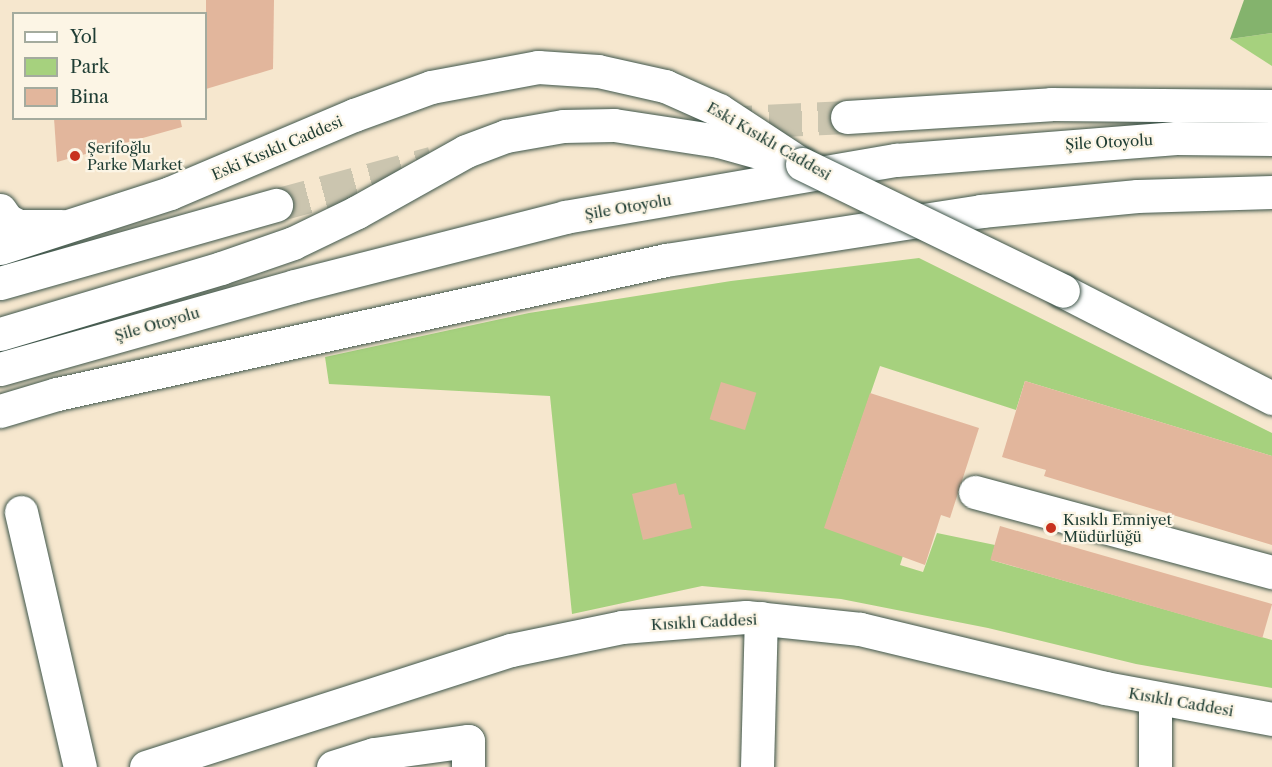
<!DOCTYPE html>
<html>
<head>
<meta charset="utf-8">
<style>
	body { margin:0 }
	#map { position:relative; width:1272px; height:767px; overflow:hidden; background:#f6e7ce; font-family:"Libre Caslon Text",serif }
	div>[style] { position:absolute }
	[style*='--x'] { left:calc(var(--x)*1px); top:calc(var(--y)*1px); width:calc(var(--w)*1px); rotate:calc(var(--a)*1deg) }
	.green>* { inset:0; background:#a6d17e }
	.forest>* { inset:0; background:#84b36d }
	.building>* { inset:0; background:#e2b69c; transform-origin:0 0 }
	.highway-tunnel>* { height:33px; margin-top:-16.5px; transform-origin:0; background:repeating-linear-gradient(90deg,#cbc5af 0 33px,transparent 0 49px) }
	.roads { filter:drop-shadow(0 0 2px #3f564b) drop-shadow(0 0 2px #3f564b) }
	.minor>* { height:33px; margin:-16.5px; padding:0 16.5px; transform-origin:16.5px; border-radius:16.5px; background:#fff }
	.major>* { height:33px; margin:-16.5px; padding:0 16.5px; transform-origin:16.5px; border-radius:16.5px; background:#fff }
	.highway>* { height:33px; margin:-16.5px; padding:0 16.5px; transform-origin:16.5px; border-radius:16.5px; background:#fff }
	.bridges { filter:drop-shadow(0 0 2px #3f564b) drop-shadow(0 0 2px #3f564b) }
	.major-bridge>* { height:33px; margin:-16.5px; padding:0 16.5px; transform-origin:16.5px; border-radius:16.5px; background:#fff }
	.dots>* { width:16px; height:16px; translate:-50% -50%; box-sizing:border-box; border:3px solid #fcf5e5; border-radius:50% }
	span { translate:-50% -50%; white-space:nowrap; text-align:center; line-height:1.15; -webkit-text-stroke:4.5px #fcf5e5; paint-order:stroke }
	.street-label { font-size:15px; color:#1f3d34 }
	.poi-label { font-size:15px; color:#1f3d34 }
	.left { translate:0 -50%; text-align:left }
	.legend { position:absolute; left:12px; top:12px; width:195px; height:108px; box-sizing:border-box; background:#fcf5e5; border:2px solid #a4ab9e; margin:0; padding:8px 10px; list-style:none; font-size:18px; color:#1f3d34 }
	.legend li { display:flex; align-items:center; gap:12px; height:30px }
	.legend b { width:30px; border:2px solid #a4ab9e }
</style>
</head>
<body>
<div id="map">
	<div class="green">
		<div style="clip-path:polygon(1272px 33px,1272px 66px,1230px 39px)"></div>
		<div style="clip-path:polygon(919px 258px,1272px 433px,1272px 456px,1025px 381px,1016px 410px,880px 366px,838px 488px,909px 537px,900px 565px,923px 572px,937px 533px,995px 545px,991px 560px,1272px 640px,1272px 688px,1136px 664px,988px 628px,841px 599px,702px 586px,572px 614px,550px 396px,329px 384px,325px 357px,529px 313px,731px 281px)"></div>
	</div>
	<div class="forest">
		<div style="clip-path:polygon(1244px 0,1272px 0,1272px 33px,1230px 39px)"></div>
	</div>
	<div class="building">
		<div style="clip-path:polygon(206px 0,274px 0,273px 69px,206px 89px)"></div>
		<div style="clip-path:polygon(54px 118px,180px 118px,182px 127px,57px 162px)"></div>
		<div style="clip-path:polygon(1025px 381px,1272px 456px,1272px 545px,1044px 476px,1046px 470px,1002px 457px)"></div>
		<div style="left:721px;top:382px;width:37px;height:39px;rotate:17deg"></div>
		<div style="clip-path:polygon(870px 393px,979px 428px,950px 518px,941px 515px,925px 565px,824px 528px)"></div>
		<div style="clip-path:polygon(676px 483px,679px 495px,684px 494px,692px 528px,643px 540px,632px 494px)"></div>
		<div style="left:1000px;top:526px;width:283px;height:35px;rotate:16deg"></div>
	</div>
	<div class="highway-tunnel">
		<div style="--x:720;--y:123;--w:127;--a:-2.7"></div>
		<div style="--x:276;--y:205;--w:162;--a:-15.1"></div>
	</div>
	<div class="roads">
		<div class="minor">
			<div style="--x:0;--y:210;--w:12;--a:55"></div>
			<div style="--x:7;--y:220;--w:13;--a:27"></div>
			<div style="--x:19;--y:226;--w:42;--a:0"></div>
			<div style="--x:975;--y:492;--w:308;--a:15.1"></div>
			<div style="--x:21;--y:512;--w:262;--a:77"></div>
			<div style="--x:1155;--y:698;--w:69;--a:90"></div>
			<div style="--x:333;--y:767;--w:43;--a:-17.6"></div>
			<div style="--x:374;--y:754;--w:95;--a:-7.9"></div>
			<div style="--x:468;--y:741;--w:26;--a:90"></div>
			<div style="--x:757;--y:767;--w:149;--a:-88.5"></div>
		</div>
		<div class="major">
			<div style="--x:0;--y:248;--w:179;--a:-17.9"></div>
			<div style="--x:170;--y:193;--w:200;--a:-23"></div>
			<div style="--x:354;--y:115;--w:82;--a:-20"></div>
			<div style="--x:431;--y:87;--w:109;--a:-10.6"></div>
			<div style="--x:538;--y:67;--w:60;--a:3.8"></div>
			<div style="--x:598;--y:71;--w:69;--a:12.6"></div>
			<div style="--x:665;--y:86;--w:59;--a:24"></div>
			<div style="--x:719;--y:110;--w:91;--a:33.3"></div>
			<div style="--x:1063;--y:291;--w:235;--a:27.1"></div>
			<div style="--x:146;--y:767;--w:383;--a:-17.8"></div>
			<div style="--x:511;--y:650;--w:113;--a:-11.7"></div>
			<div style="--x:622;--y:627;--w:124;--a:-4.6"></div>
			<div style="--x:746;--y:617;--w:115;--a:6"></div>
			<div style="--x:860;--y:629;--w:252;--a:13.5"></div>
			<div style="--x:1105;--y:688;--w:170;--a:10.5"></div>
		</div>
		<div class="highway">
			<div style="--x:847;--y:117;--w:204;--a:-3.6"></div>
			<div style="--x:1051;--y:104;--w:221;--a:0.5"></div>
			<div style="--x:0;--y:283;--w:287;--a:-15.8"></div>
			<div style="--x:0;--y:334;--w:231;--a:-16.6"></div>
			<div style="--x:221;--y:268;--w:76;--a:-19.1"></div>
			<div style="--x:293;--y:243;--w:71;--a:-25.8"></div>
			<div style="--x:357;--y:212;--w:125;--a:-29.2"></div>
			<div style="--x:466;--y:151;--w:43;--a:-20.6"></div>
			<div style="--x:506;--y:136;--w:58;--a:-10"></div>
			<div style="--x:563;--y:126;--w:51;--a:-1.1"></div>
			<div style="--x:614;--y:125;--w:106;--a:8.7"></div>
			<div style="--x:719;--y:141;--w:86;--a:15.5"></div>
			<div style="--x:0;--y:369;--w:306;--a:-15.7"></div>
			<div style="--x:295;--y:286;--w:279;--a:-14.3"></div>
			<div style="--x:565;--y:217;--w:336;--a:-9.8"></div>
			<div style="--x:896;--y:160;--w:281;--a:-4.5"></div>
			<div style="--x:1176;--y:138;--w:96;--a:0.6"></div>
			<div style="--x:0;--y:411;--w:59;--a:-16.6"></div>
			<div style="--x:57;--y:394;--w:624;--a:-12.41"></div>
			<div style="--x:666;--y:260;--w:319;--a:-8.8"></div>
			<div style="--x:981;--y:211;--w:157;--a:-5.5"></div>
			<div style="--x:1137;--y:196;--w:135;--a:-1.7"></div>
		</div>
	</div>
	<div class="bridges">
		<div class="major-bridge">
			<div style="--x:802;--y:164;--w:290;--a:25.9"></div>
		</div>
	</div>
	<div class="dots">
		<div style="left:75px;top:156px;background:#c8321e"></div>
		<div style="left:1051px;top:528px;background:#c8321e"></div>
	</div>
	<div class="street-label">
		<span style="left:769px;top:141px;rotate:30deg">Eski Kısıklı Caddesi</span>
		<span style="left:1109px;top:142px;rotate:-3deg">Şile Otoyolu</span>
		<span style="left:277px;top:148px;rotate:-23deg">Eski Kısıklı Caddesi</span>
		<span style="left:628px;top:207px;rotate:-10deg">Şile Otoyolu</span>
		<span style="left:157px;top:324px;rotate:-16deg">Şile Otoyolu</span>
		<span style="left:704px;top:622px;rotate:-3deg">Kısıklı Caddesi</span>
		<span style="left:1181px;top:702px;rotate:10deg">Kısıklı Caddesi</span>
	</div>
	<div class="poi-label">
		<span class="left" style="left:87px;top:156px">Şerifoğlu<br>Parke Market</span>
		<span class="left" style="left:1063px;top:528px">Kısıklı Emniyet<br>Müdürlüğü</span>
	</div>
	<ul class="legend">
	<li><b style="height:8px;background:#fff"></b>Yol</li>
	<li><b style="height:16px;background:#a6d17e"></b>Park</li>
	<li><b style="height:16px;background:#e2b69c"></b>Bina</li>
	</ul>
</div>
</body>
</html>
